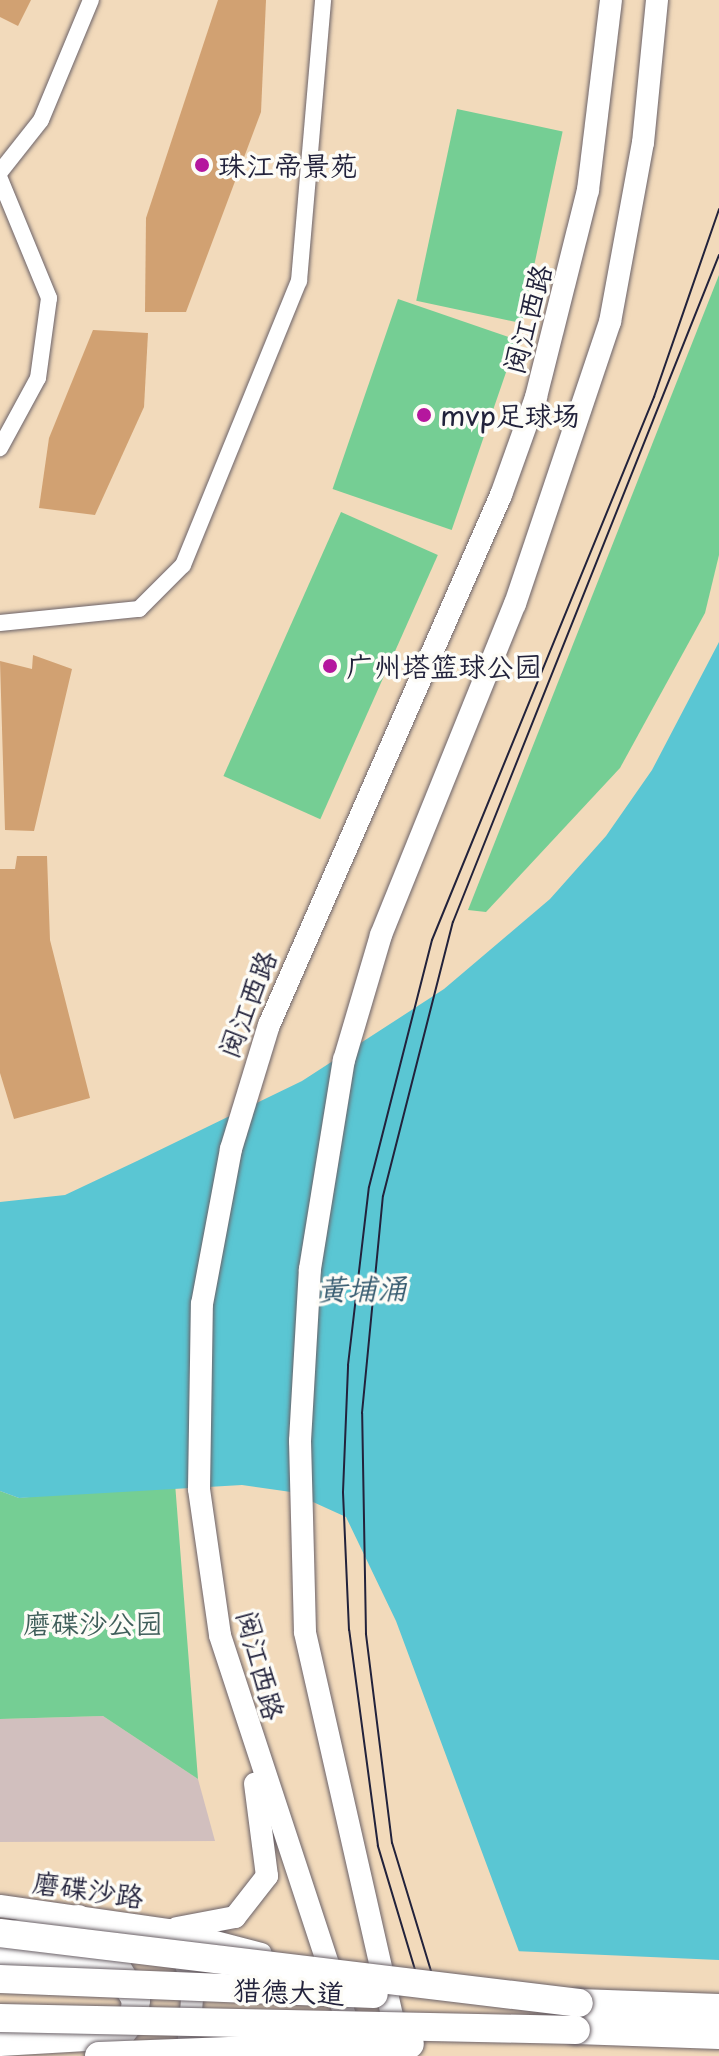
<!DOCTYPE html>
<html>
<head>
<meta charset="utf-8">
<style>
	body { margin:0 }
	#map { position:relative; width:719px; height:2056px; overflow:hidden; background:#f2dabb; font-family:"Playpen Sans","LXGW WenKai TC",sans-serif }
	div>[style] { position:absolute }
	[style*='--x'] { left:calc(var(--x)*1px); top:calc(var(--y)*1px); width:calc(var(--w)*1px); rotate:calc(var(--a)*1deg) }
	.industrial>* { inset:0; background:#d1bfbe }
	.green>* { inset:0; background:#75ce94; transform-origin:0 0 }
	.water>* { inset:0; background:#5ac6d3 }
	.pier>* { inset:0; background:#f2dabb }
	.building>* { inset:0; background:#d1a172 }
	.roads { filter:drop-shadow(0 0 2px #6b6268) drop-shadow(0 0 2px #6b6268) }
	.street>* { height:16px; margin:-8px; padding:0 8px; transform-origin:8px; border-radius:8px; background:#fff }
	.secondary>* { height:22px; margin:-11px; padding:0 11px; transform-origin:11px; border-radius:11px; background:#fff }
	.highway>* { height:28px; margin:-14px; padding:0 14px; transform-origin:14px; border-radius:14px; background:#fff }
	.tram>* { height:2px; margin:-1px; padding:0 1px; transform-origin:1px; border-radius:1px; background:#22223b }
	.bridges { filter:drop-shadow(0 0 2px #6b6268) drop-shadow(0 0 2px #6b6268) }
	.highway-bridge>* { height:28px; margin:-14px; padding:0 14px; transform-origin:14px; border-radius:14px; background:#fff }
	.dots>* { width:22px; height:22px; translate:-50% -50%; box-sizing:border-box; border:4px solid #fdfcf7; border-radius:50% }
	span { translate:-50% -50%; white-space:nowrap; text-align:center; line-height:1.15; -webkit-text-stroke:7px #fdfcf7; paint-order:stroke }
	.poi-label { font-size:28px; color:#22223b }
	.left { translate:0 -50%; text-align:left }
	.street-label { font-size:28px; color:#22223b }
	.park-label { font-size:28px; color:#3f5e5a }
	.water-label { font-size:30px; color:#365b70; font-style:italic }
</style>
</head>
<body>
<div id="map">
	<div class="industrial">
		<div style="clip-path:polygon(103px 1716px,198px 1779px,215px 1841px,0 1842px,0 1719px)"></div>
	</div>
	<div class="green">
		<div style="left:457px;top:109px;width:108px;height:196px;rotate:12deg"></div>
		<div style="clip-path:polygon(719px 275px,719px 555px,705px 613px,620px 768px,486px 912px,468px 910px)"></div>
		<div style="left:398px;top:299px;width:126px;height:201px;rotate:19deg"></div>
		<div style="left:341px;top:512px;width:106px;height:289px;rotate:24deg"></div>
		<div style="clip-path:polygon(175px 1483px,198px 1779px,103px 1716px,0 1719px,0 1491px,19px 1498px)"></div>
	</div>
	<div class="water">
		<div style="clip-path:polygon(719px 642px,719px 2056px,524px 1965px,396px 1621px,346px 1517px,291px 1492px,242px 1485px,19px 1498px,0 1491px,0 1202px,65px 1195px,137px 1161px,302px 1081px,444px 989px,550px 899px,606px 836px,652px 770px)"></div>
	</div>
	<div class="pier">
		<div style="clip-path:polygon(514px 1951px,719px 1960px,719px 2056px,556px 2056px)"></div>
	</div>
	<div class="building">
		<div style="clip-path:polygon(0 0,31px 0,18px 26px,0 17px)"></div>
		<div style="clip-path:polygon(218px 0,266px 0,261px 112px,186px 312px,145px 312px,146px 218px)"></div>
		<div style="clip-path:polygon(93px 330px,148px 333px,144px 407px,95px 515px,39px 508px,49px 438px)"></div>
		<div style="clip-path:polygon(33px 655px,72px 669px,34px 831px,5px 830px,0 661px,32px 669px)"></div>
		<div style="clip-path:polygon(17px 856px,47px 856px,50px 940px,90px 1098px,14px 1119px,0 1073px,0 869px,15px 869px)"></div>
	</div>
	<div class="roads">
		<div class="street">
			<div style="--x:0;--y:172;--w:66;--a:-51.7"></div>
			<div style="--x:41;--y:120;--w:130;--a:-67.4"></div>
			<div style="--x:0;--y:179;--w:129;--a:67.6"></div>
			<div style="--x:49;--y:298;--w:81;--a:97.8"></div>
			<div style="--x:38;--y:378;--w:80;--a:118.5"></div>
			<div style="--x:0;--y:623;--w:140;--a:-5.8"></div>
			<div style="--x:139;--y:609;--w:62;--a:-45"></div>
			<div style="--x:183;--y:565;--w:307;--a:-67.8"></div>
			<div style="--x:299;--y:281;--w:282;--a:-85.1"></div>
		</div>
		<div class="secondary">
			<div style="--x:0;--y:1906;--w:171;--a:8.1"></div>
			<div style="--x:169;--y:1930;--w:95;--a:14.6"></div>
			<div style="--x:177;--y:1928;--w:59;--a:-10.7"></div>
			<div style="--x:235;--y:1917;--w:52;--a:-52"></div>
			<div style="--x:267;--y:1876;--w:93;--a:-97.4"></div>
			<div style="--x:179;--y:1943;--w:45;--a:72"></div>
			<div style="--x:193;--y:1986;--w:52;--a:94.4"></div>
			<div style="--x:353;--y:2040;--w:426;--a:-108.2"></div>
			<div style="--x:220;--y:1635;--w:148;--a:-98.2"></div>
			<div style="--x:199;--y:1489;--w:185;--a:-89.1"></div>
			<div style="--x:202;--y:1304;--w:158;--a:-79.4"></div>
			<div style="--x:231;--y:1149;--w:130;--a:-73"></div>
			<div style="--x:269;--y:1025;--w:579;--a:-66.36"></div>
			<div style="--x:501;--y:495;--w:104;--a:-70.3"></div>
			<div style="--x:536;--y:397;--w:213;--a:-75.9"></div>
			<div style="--x:588;--y:190;--w:191;--a:-83.1"></div>
			<div style="--x:398;--y:2042;--w:420;--a:-102.8"></div>
			<div style="--x:305;--y:1632;--w:191;--a:-91.5"></div>
			<div style="--x:300;--y:1441;--w:172;--a:-86.7"></div>
			<div style="--x:310;--y:1269;--w:212;--a:-80.8"></div>
			<div style="--x:344;--y:1060;--w:130;--a:-73.5"></div>
			<div style="--x:381;--y:935;--w:357;--a:-68"></div>
			<div style="--x:515;--y:604;--w:298;--a:-71.4"></div>
			<div style="--x:610;--y:322;--w:182;--a:-79.6"></div>
			<div style="--x:643;--y:143;--w:144;--a:-84.4"></div>
		</div>
		<div class="highway">
			<div style="--x:17;--y:1934;--w:63;--a:-13.8"></div>
			<div style="--x:0;--y:1954;--w:118;--a:6.8"></div>
			<div style="--x:117;--y:1968;--w:37;--a:59"></div>
			<div style="--x:136;--y:2000;--w:17;--a:97"></div>
			<div style="--x:134;--y:2017;--w:23;--a:128"></div>
			<div style="--x:120;--y:2035;--w:120;--a:176.7"></div>
			<div style="--x:579;--y:2003;--w:140;--a:2"></div>
			<div style="--x:576;--y:2030;--w:143;--a:2"></div>
		</div>
	</div>
	<div class="tram">
		<div style="--x:431;--y:1971;--w:134;--a:-106.9"></div>
		<div style="--x:392;--y:1843;--w:211;--a:-97.1"></div>
		<div style="--x:366;--y:1634;--w:221;--a:-91"></div>
		<div style="--x:362;--y:1413;--w:218;--a:-84.5"></div>
		<div style="--x:383;--y:1196;--w:283;--a:-75.7"></div>
		<div style="--x:453;--y:922;--w:718;--a:-68.26"></div>
		<div style="--x:416;--y:1973;--w:133;--a:-106.7"></div>
		<div style="--x:378;--y:1846;--w:218;--a:-97.6"></div>
		<div style="--x:349;--y:1630;--w:138;--a:-92.5"></div>
		<div style="--x:343;--y:1492;--w:127;--a:-87.7"></div>
		<div style="--x:348;--y:1365;--w:179;--a:-83.3"></div>
		<div style="--x:369;--y:1187;--w:255;--a:-75.7"></div>
		<div style="--x:432;--y:940;--w:587;--a:-67.76"></div>
		<div style="--x:654;--y:397;--w:199;--a:-70.9"></div>
	</div>
	<div class="bridges">
		<div class="highway-bridge">
			<div style="--x:0;--y:1933;--w:583;--a:6.89"></div>
			<div style="--x:0;--y:1979;--w:374;--a:2.3"></div>
			<div style="--x:0;--y:2018;--w:576;--a:1.19"></div>
			<div style="--x:99;--y:2056;--w:311;--a:-2.2"></div>
		</div>
	</div>
	<div class="dots">
		<div style="left:202px;top:165px;background:#b5179e"></div>
		<div style="left:424px;top:415px;background:#b5179e"></div>
		<div style="left:330px;top:666px;background:#b5179e"></div>
	</div>
	<div class="poi-label">
		<span class="left" style="left:218px;top:165px">珠江帝景苑</span>
		<span class="left" style="left:440px;top:415px">mvp足球场</span>
		<span class="left" style="left:346px;top:666px">广州塔篮球公园</span>
	</div>
	<div class="street-label">
		<span style="left:527px;top:319px;rotate:-75deg">阅江西路</span>
		<span style="left:247px;top:1004px;rotate:-69deg">阅江西路</span>
		<span style="left:261px;top:1665px;rotate:75deg">阅江西路</span>
		<span style="left:88px;top:1889px;rotate:8deg">磨碟沙路</span>
		<span style="left:289px;top:1991px;rotate:2deg">猎德大道</span>
	</div>
	<div class="park-label">
		<span style="left:93px;top:1623px">磨碟沙公园</span>
	</div>
	<div class="water-label">
		<span style="left:362px;top:1288px;rotate:-1deg">黄埔涌</span>
	</div>
</div>
</body>
</html>
